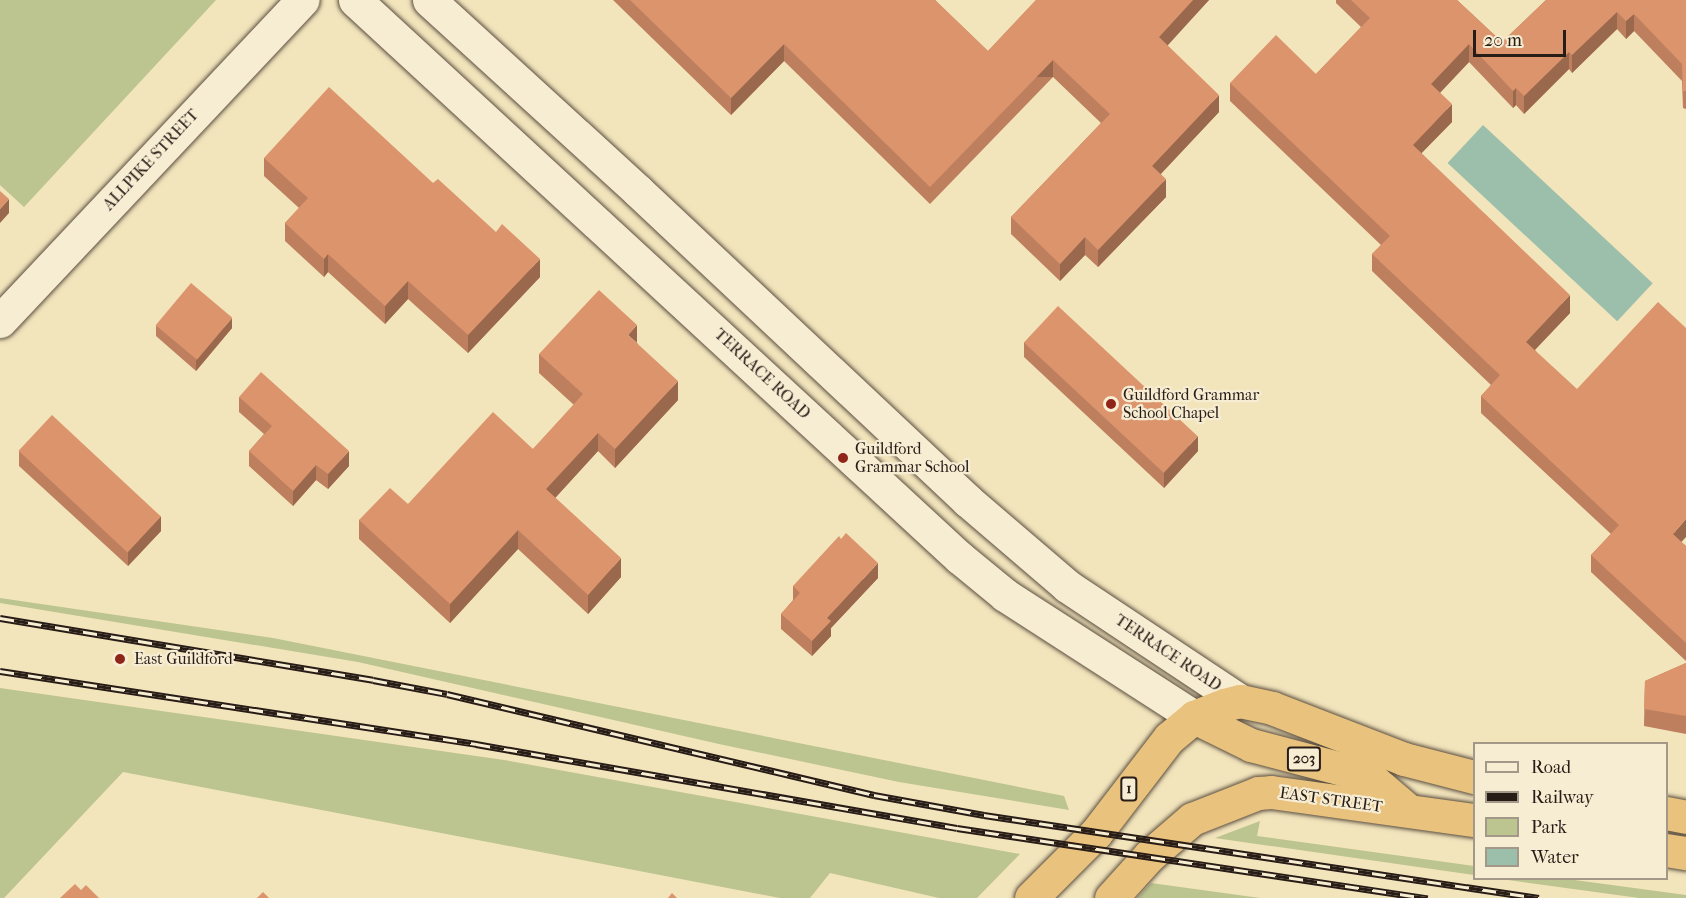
<!DOCTYPE html>
<html>
<head>
<meta charset="utf-8">
<style>
	body { margin:0 }
	#map { position:relative; width:1686px; height:898px; overflow:hidden; background:#f2e4bb; font-family:"IM FELL French Canon",serif }
	div>[style] { position:absolute }
	[style*='--x'] { left:calc(var(--x)*1px); top:calc(var(--y)*1px); width:calc(var(--w)*1px); rotate:calc(var(--a)*1deg) }
	.green>* { inset:0; background:#bcc48f }
	.water>* { inset:0; background:#9cbfab; transform-origin:0 0 }
	.roads { filter:drop-shadow(0 0 2px #5a4e40) drop-shadow(0 0 2px #5a4e40) }
	.minor>* { height:33px; margin:-16.5px; padding:0 16.5px; transform-origin:16.5px; border-radius:16.5px; background:#f7edd3 }
	.tertiary>* { height:33px; margin:-16.5px; padding:0 16.5px; transform-origin:16.5px; border-radius:16.5px; background:#f7edd3 }
	.trunk>* { height:33px; margin:-16.5px; padding:0 16.5px; transform-origin:16.5px; border-radius:16.5px; background:#e9c27e }
	.rail>* { height:7px; margin-top:-3.5px; transform-origin:0; background:repeating-linear-gradient(90deg,#f7edd3 0 14px,#281c17 0 28px); box-sizing:border-box; border-block:2px solid #281c17 }
	.wall>* { inset:0; background:#bd7f5e }
	.shaded-wall>* { inset:0; background:#9a684c; transform-origin:0 0 }
	.building>* { inset:0; background:#dc946d; transform-origin:0 0 }
	.dots>* { width:16px; height:16px; translate:-50% -50%; box-sizing:border-box; border:3px solid #f7edd3; border-radius:50% }
	span { translate:-50% -50%; white-space:nowrap; text-align:center; line-height:1.15; -webkit-text-stroke:4.5px #f7edd3; paint-order:stroke }
	.shield-label span { padding:2px 4px; background:#f7edd3; border:2px solid; border-radius:4px; -webkit-text-stroke-width:0 }
	.shield-label { font-size:15px; color:#281c17; font-weight:700 }
	.street-label { font-size:16px; color:#281c17 }
	.poi-label { font-size:16px; color:#281c17 }
	.left { translate:0 -50%; text-align:left }
	.legend { position:absolute; left:1473px; top:742px; width:195px; height:138px; box-sizing:border-box; background:#f7edd3; border:2px solid #a49988; margin:0; padding:8px 10px; list-style:none; font-size:18px; color:#281c17 }
	.legend li { display:flex; align-items:center; gap:12px; height:30px }
	.legend b { width:30px; border:2px solid #a49988 }
	.scale { position:absolute; left:1473px; top:30px; width:93px; height:27px; box-sizing:border-box; border:3px solid #281c17; border-top:0; padding-left:8px; font-size:18px; line-height:21px; white-space:nowrap; color:#281c17; -webkit-text-stroke:4px #f7edd3; paint-order:stroke }
</style>
</head>
<body>
<div id="map">
	<div class="green">
		<div style="clip-path:polygon(0 0,216px 0,24px 207px,0 185px)"></div>
		<div style="clip-path:polygon(0 598px,273px 638px,1064px 796px,1069px 810px,899px 782px,719px 744px,358px 662px,0 603px)"></div>
		<div style="clip-path:polygon(0 688px,504px 760px,1020px 854px,977px 898px,939px 898px,830px 873px,810px 898px,780px 898px,123px 772px,4px 898px,0 898px)"></div>
		<div style="clip-path:polygon(1260px 821px,1257px 836px,1474px 866px,1474px 875px,1215px 838px)"></div>
		<div style="clip-path:polygon(1501px 879px,1567px 879px,1686px 895px,1686px 898px,1639px 898px)"></div>
		<div style="clip-path:polygon(1151px 883px,1260px 898px,1137px 898px)"></div>
	</div>
	<div class="water">
		<div style="left:1483px;top:125px;width:232px;height:52px;rotate:43deg"></div>
	</div>
	<div class="roads">
		<div class="minor">
			<div style="--x:0;--y:321;--w:441;--a:-46.7"></div>
		</div>
		<div class="tertiary">
			<div style="--x:355;--y:0;--w:823;--a:42.69"></div>
			<div style="--x:960;--y:558;--w:58;--a:39.4"></div>
			<div style="--x:1005;--y:595;--w:225;--a:32.8"></div>
			<div style="--x:429;--y:0;--w:283;--a:42.4"></div>
			<div style="--x:638;--y:191;--w:453;--a:43.2"></div>
			<div style="--x:968;--y:501;--w:130;--a:40.6"></div>
			<div style="--x:1067;--y:586;--w:208;--a:33.6"></div>
		</div>
		<div class="trunk">
			<div style="--x:1194;--y:717;--w:64;--a:26.2"></div>
			<div style="--x:1251;--y:745;--w:121;--a:14.8"></div>
			<div style="--x:1368;--y:776;--w:52;--a:40.4"></div>
			<div style="--x:1666;--y:813;--w:20;--a:11"></div>
			<div style="--x:1666;--y:850;--w:20;--a:9"></div>
			<div style="--x:1031;--y:898;--w:92;--a:-45"></div>
			<div style="--x:1096;--y:833;--w:120;--a:-52.5"></div>
			<div style="--x:1169;--y:738;--w:33;--a:-40"></div>
			<div style="--x:1194;--y:717;--w:32;--a:-22"></div>
			<div style="--x:1224;--y:705;--w:16;--a:-14"></div>
			<div style="--x:1240;--y:701;--w:33;--a:12"></div>
			<div style="--x:1272;--y:708;--w:142;--a:21.1"></div>
			<div style="--x:1404;--y:759;--w:72;--a:14.4"></div>
			<div style="--x:1111;--y:898;--w:57;--a:-47.9"></div>
			<div style="--x:1149;--y:856;--w:57;--a:-40.7"></div>
			<div style="--x:1192;--y:819;--w:71;--a:-21.5"></div>
			<div style="--x:1258;--y:793;--w:13;--a:-4"></div>
			<div style="--x:1271;--y:792;--w:205;--a:7.9"></div>
		</div>
	</div>
	<div class="rail">
		<div style="--x:0;--y:618;--w:378;--a:9.4"></div>
		<div style="--x:373;--y:680;--w:75;--a:10.7"></div>
		<div style="--x:447;--y:694;--w:439;--a:13.3"></div>
		<div style="--x:874;--y:795;--w:112;--a:10.3"></div>
		<div style="--x:984;--y:815;--w:561;--a:8.51"></div>
		<div style="--x:0;--y:671;--w:482;--a:8.7"></div>
		<div style="--x:476;--y:744;--w:488;--a:9.9"></div>
		<div style="--x:957;--y:828;--w:476;--a:8.5"></div>
	</div>
	<div class="wall">
		<div style="clip-path:polygon(613px 0,935px 0,988px 51px,1036px 0,1209px 0,1167px 45px,1219px 112px,1161px 174px,1166px 197px,1098px 267px,1085px 255px,1060px 281px,1011px 234px,1011px 217px,1101px 123px,1053px 77px,930px 204px,784px 61px,731px 115px)"></div>
		<div style="clip-path:polygon(1336px 0,1457px 0,1502px 42px,1546px 0,1686px 0,1686px 109px,1683px 108px,1682px 81px,1634px 31px,1626px 39px,1617px 29px,1572px 73px,1569px 69px,1524px 114px,1516px 105px,1513px 108px,1469px 62px,1440px 93px,1452px 122px,1421px 153px,1570px 313px,1535px 350px,1681px 542px,1686px 546px,1686px 661px,1591px 572px,1591px 555px,1611px 534px,1481px 413px,1481px 396px,1491px 385px,1372px 271px,1372px 254px,1381px 245px,1230px 101px,1230px 83px,1316px 74px,1361px 27px,1336px 3px)"></div>
		<div style="clip-path:polygon(264px 158px,433px 183px,540px 277px,468px 353px,408px 299px,385px 324px,328px 272px,324px 277px,285px 241px,285px 223px,299px 208px,264px 176px)"></div>
		<div style="clip-path:polygon(156px 326px,232px 328px,196px 371px,156px 336px)"></div>
		<div style="clip-path:polygon(1024px 342px,1198px 451px,1164px 488px,1024px 357px)"></div>
		<div style="clip-path:polygon(637px 343px,678px 400px,615px 468px,598px 451px,555px 498px,621px 577px,588px 614px,518px 549px,450px 623px,359px 539px,359px 520px,408px 504px,533px 449px,574px 405px,539px 373px,539px 354px)"></div>
		<div style="clip-path:polygon(239px 397px,349px 466px,328px 489px,316px 480px,293px 506px,249px 466px,249px 451px,264px 434px,239px 412px)"></div>
		<div style="clip-path:polygon(19px 451px,161px 531px,128px 566px,19px 466px)"></div>
		<div style="clip-path:polygon(878px 578px,831px 628px,831px 636px,812px 656px,781px 629px,781px 614px,793px 600px,793px 586px)"></div>
		<div style="clip-path:polygon(1686px 663px,1686px 734px,1644px 726px,1645px 681px)"></div>
	</div>
	<div class="shaded-wall">
		<div style="clip-path:polygon(1193px 0,1209px 0,1159px 55px,1159px 37px)"></div>
		<div style="clip-path:polygon(1617px 12px,1617px 29px,1572px 73px,1572px 55px)"></div>
		<div style="clip-path:polygon(1634px 14px,1634px 31px,1626px 39px,1626px 21px)"></div>
		<div style="clip-path:polygon(784px 44px,784px 61px,731px 115px,731px 98px)"></div>
		<div style="clip-path:polygon(1469px 44px,1469px 62px,1431px 102px,1431px 84px)"></div>
		<div style="clip-path:polygon(1569px 52px,1569px 69px,1524px 114px,1524px 96px)"></div>
		<div style="left:1053px;top:60px;width:17px;height:177px;rotate:90deg"></div>
		<div style="clip-path:polygon(1516px 88px,1516px 105px,1513px 108px,1513px 91px)"></div>
		<div style="clip-path:polygon(1219px 95px,1219px 112px,1152px 183px,1152px 166px)"></div>
		<div style="clip-path:polygon(1452px 104px,1452px 122px,1413px 162px,1413px 145px)"></div>
		<div style="clip-path:polygon(1166px 179px,1166px 197px,1098px 267px,1098px 250px)"></div>
		<div style="clip-path:polygon(9px 199px,9px 213px,0 223px,0 209px)"></div>
		<div style="clip-path:polygon(1085px 237px,1085px 255px,1060px 281px,1060px 264px)"></div>
		<div style="clip-path:polygon(328px 254px,328px 272px,324px 277px,324px 259px)"></div>
		<div style="clip-path:polygon(540px 259px,540px 277px,468px 353px,468px 335px)"></div>
		<div style="clip-path:polygon(408px 281px,408px 299px,385px 324px,385px 306px)"></div>
		<div style="clip-path:polygon(1570px 295px,1570px 313px,1526px 359px,1526px 342px)"></div>
		<div style="clip-path:polygon(232px 318px,232px 328px,196px 371px,196px 360px)"></div>
		<div style="clip-path:polygon(637px 325px,637px 343px,628px 335px)"></div>
		<div style="clip-path:polygon(678px 381px,678px 400px,615px 468px,615px 449px)"></div>
		<div style="clip-path:polygon(598px 433px,598px 451px,546px 508px,546px 489px)"></div>
		<div style="clip-path:polygon(1198px 436px,1198px 451px,1164px 488px,1164px 473px)"></div>
		<div style="clip-path:polygon(349px 451px,349px 466px,328px 489px,328px 474px)"></div>
		<div style="clip-path:polygon(316px 465px,316px 480px,293px 506px,293px 491px)"></div>
		<div style="clip-path:polygon(161px 516px,161px 531px,128px 566px,128px 551px)"></div>
		<div style="clip-path:polygon(1686px 519px,1686px 537px,1673px 551px,1673px 534px)"></div>
		<div style="clip-path:polygon(518px 530px,518px 549px,450px 623px,450px 604px)"></div>
		<div style="clip-path:polygon(621px 558px,621px 577px,588px 614px,588px 595px)"></div>
		<div style="clip-path:polygon(878px 563px,878px 578px,831px 628px,831px 636px,812px 656px,812px 641px,827px 618px)"></div>
	</div>
	<div class="building">
		<div style="clip-path:polygon(630px 0,935px 0,988px 51px,1036px 0,1193px 0,1159px 37px,1219px 95px,1152px 166px,1166px 179px,1098px 250px,1085px 237px,1060px 264px,1011px 217px,1110px 114px,1053px 60px,930px 187px,784px 44px,731px 98px)"></div>
		<div style="clip-path:polygon(1351px 0,1457px 0,1502px 42px,1546px 0,1686px 0,1686px 91px,1683px 91px,1682px 64px,1634px 14px,1626px 21px,1617px 12px,1572px 55px,1569px 52px,1524px 96px,1516px 88px,1513px 91px,1469px 44px,1431px 84px,1452px 104px,1413px 145px,1570px 295px,1526px 342px,1577px 389px,1658px 302px,1686px 328px,1686px 519px,1673px 534px,1686px 546px,1686px 643px,1591px 555px,1619px 525px,1481px 396px,1500px 375px,1372px 254px,1390px 236px,1230px 83px,1276px 35px,1316px 74px,1370px 18px)"></div>
		<div style="clip-path:polygon(329px 87px,433px 183px,438px 179px,496px 232px,502px 224px,540px 259px,468px 335px,408px 281px,385px 306px,328px 254px,324px 259px,285px 223px,308px 198px,264px 158px)"></div>
		<div style="clip-path:polygon(0 191px,9px 199px,0 209px)"></div>
		<div style="left:191px;top:283px;width:54px;height:55px;rotate:40deg"></div>
		<div style="clip-path:polygon(599px 290px,637px 325px,628px 335px,678px 381px,615px 449px,598px 433px,546px 489px,621px 558px,588px 595px,518px 530px,450px 604px,359px 520px,390px 488px,408px 504px,493px 412px,533px 449px,583px 394px,539px 354px)"></div>
		<div style="left:1058px;top:306px;width:191px;height:50px;rotate:43deg"></div>
		<div style="clip-path:polygon(261px 372px,349px 451px,328px 474px,316px 465px,293px 491px,249px 451px,272px 426px,239px 397px)"></div>
		<div style="left:52px;top:415px;width:149px;height:49px;rotate:43deg"></div>
		<div style="clip-path:polygon(846px 533px,878px 563px,827px 618px,831px 621px,812px 641px,781px 614px,800px 593px,793px 586px,839px 536px,841px 539px)"></div>
		<div style="clip-path:polygon(1686px 663px,1686px 716px,1644px 709px,1645px 681px)"></div>
		<div style="clip-path:polygon(75px 884px,81px 890px,86px 885px,99px 898px,60px 898px)"></div>
		<div style="clip-path:polygon(263px 892px,269px 898px,257px 898px)"></div>
		<div style="clip-path:polygon(672px 893px,677px 898px,668px 898px)"></div>
	</div>
	<div class="dots">
		<div style="left:1111px;top:404px;background:#8f2418"></div>
		<div style="left:843px;top:458px;background:#8f2418"></div>
		<div style="left:120px;top:659px;background:#8f2418"></div>
	</div>
	<div class="shield-label">
		<span style="left:1304px;top:759px">203</span>
		<span style="left:1129px;top:789px">1</span>
	</div>
	<div class="street-label">
		<span style="left:151px;top:160px;rotate:-47deg">ALLPIKE STREET</span>
		<span style="left:762px;top:374px;rotate:43deg">TERRACE ROAD</span>
		<span style="left:1168px;top:653px;rotate:34deg">TERRACE ROAD</span>
		<span style="left:1331px;top:800px;rotate:8deg">EAST STREET</span>
	</div>
	<div class="poi-label">
		<span class="left" style="left:1123px;top:404px">Guildford Grammar<br>School Chapel</span>
		<span class="left" style="left:855px;top:458px">Guildford<br>Grammar School</span>
		<span class="left" style="left:134px;top:659px">East Guildford</span>
	</div>
	<ul class="legend">
	<li><b style="height:8px;background:#f7edd3"></b>Road</li>
	<li><b style="height:8px;background:#281c17"></b>Railway</li>
	<li><b style="height:16px;background:#bcc48f"></b>Park</li>
	<li><b style="height:16px;background:#9cbfab"></b>Water</li>
	</ul>
	<div class="scale">20 m</div>
</div>
</body>
</html>
